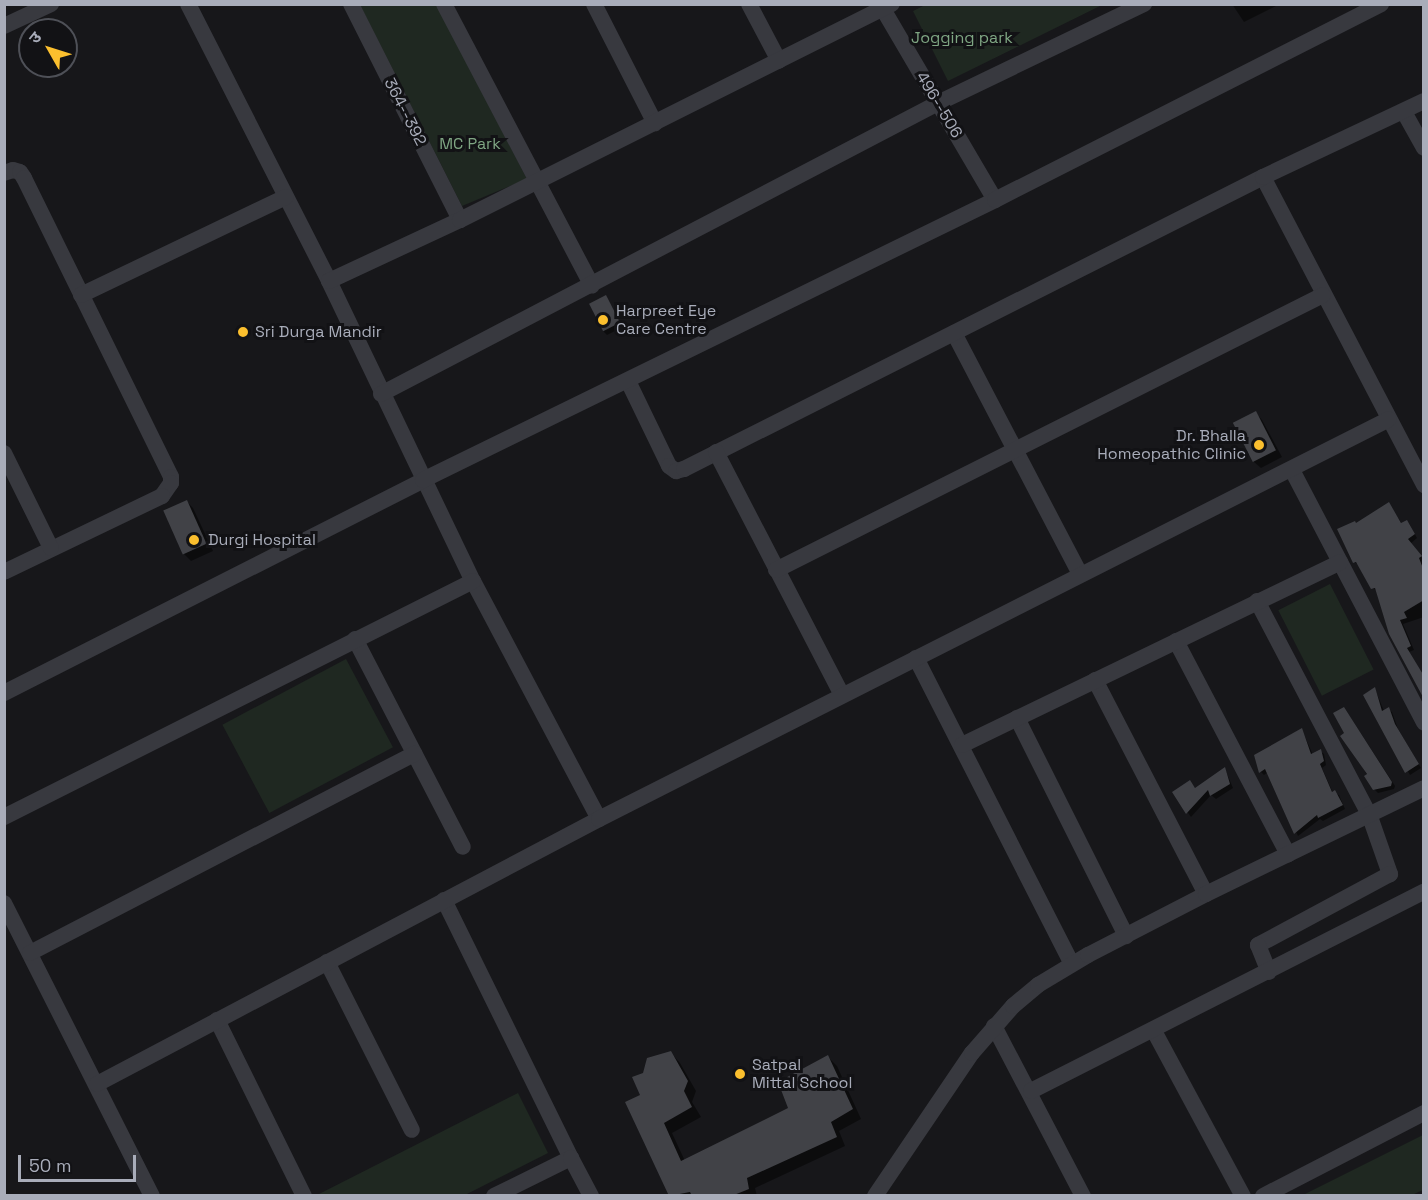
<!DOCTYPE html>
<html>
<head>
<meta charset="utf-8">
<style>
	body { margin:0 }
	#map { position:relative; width:1428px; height:1200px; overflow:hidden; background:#17171a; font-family:"Space Grotesk","Noto Sans Devanagari",sans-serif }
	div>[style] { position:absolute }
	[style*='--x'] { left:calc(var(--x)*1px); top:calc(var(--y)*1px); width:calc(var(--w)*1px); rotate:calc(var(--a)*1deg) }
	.green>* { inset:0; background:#1f2821; transform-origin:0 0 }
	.shadow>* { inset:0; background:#0007 }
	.building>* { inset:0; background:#414247; transform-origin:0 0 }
	.street>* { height:16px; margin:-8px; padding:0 8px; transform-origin:8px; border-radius:8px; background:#38393f }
	.dots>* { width:16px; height:16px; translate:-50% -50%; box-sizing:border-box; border:3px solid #121215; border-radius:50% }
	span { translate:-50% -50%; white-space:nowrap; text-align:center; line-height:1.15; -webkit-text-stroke:6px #121215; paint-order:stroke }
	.park-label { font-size:16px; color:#7fa683 }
	.street-label { font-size:16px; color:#a9adba }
	.poi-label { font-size:16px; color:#a9adba }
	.left { translate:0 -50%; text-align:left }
	.right { translate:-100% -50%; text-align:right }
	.frame { position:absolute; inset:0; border:6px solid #a9adba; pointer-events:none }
	.north { position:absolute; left:18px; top:18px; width:60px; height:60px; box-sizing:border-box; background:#121215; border:2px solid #4e5057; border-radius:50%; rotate:309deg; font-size:16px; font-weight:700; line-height:24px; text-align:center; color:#a9adba }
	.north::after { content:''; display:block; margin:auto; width:21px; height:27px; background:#fbbf2e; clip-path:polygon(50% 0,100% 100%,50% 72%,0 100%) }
	.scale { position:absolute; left:18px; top:1155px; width:118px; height:27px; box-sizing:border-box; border:3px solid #a9adba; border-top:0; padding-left:8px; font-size:18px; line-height:21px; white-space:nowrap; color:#a9adba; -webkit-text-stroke:4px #121215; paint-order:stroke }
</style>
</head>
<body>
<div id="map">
	<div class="green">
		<div style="clip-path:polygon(360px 5px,437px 5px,527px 179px,462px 206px)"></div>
		<div style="clip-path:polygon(925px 5px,925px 4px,1102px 5px,948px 81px,913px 11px)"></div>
		<div style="left:1330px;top:584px;width:96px;height:58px;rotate:63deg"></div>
		<div style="left:346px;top:659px;width:100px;height:140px;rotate:62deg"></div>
		<div style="clip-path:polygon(518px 1093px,548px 1153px,465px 1195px,320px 1195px,319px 1194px)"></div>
		<div style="clip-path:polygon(1423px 1135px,1423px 1190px,1412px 1195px,1303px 1195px)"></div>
	</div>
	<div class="shadow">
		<div style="clip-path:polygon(1232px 4px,1280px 4px,1244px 22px)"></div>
		<div style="clip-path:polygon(606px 297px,623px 327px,607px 335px,603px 331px)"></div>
		<div style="clip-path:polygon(1256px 413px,1262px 420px,1282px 457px,1261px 468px,1254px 462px,1235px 424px)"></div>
		<div style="clip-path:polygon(186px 501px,193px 508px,213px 551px,191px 561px,184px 554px)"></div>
		<div style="clip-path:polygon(1389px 504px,1402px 524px,1407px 521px,1410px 525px,1417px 538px,1410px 544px,1424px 560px,1424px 617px,1403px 624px,1414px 650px,1409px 652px,1423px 692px,1378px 591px,1372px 588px,1359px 565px,1354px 562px,1357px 524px)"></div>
		<div style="clip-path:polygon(1375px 689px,1384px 711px,1388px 709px,1392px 712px,1398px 729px,1421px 768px,1410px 775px,1365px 695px)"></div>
		<div style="clip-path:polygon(1347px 712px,1395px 786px,1394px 789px,1378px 793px,1374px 789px,1346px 734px)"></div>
		<div style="clip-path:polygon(1302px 730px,1313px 755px,1320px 751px,1324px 754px,1326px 765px,1322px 768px,1333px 793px,1339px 795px,1345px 809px,1323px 821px,1320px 819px,1298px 836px,1268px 772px,1264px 775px,1261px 772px,1256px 756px)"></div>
		<div style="clip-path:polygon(1225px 769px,1233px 788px,1216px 799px,1211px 795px,1191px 817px,1174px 793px,1190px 782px,1196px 789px)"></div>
		<div style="clip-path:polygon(671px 1053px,680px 1063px,696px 1091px,692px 1102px,701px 1117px,672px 1133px,685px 1161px,790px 1109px,828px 1057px,837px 1066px,861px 1119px,839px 1131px,845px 1146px,755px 1188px,757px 1196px,671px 1196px,642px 1096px,644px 1074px)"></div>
	</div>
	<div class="building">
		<div style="left:606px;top:295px;width:31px;height:19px;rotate:63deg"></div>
		<div style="left:1256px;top:411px;width:44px;height:26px;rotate:63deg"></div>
		<div style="left:187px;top:500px;width:48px;height:26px;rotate:66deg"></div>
		<div style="clip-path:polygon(1389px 502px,1401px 523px,1407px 520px,1415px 534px,1408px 539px,1422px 556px,1419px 558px,1424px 571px,1424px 600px,1404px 612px,1407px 618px,1400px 620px,1411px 646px,1407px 648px,1424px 676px,1424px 699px,1389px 634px,1375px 588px,1371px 589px,1356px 562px,1353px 563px,1337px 529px,1355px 521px,1356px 523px)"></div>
		<div style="clip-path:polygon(1375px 687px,1382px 711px,1389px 707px,1395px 724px,1419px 764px,1405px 773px,1363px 695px)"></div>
		<div style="clip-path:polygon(1344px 707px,1392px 782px,1391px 786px,1373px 790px,1364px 776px,1367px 774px,1340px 736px,1344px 733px,1333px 713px)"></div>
		<div style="clip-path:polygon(1302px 728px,1311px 754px,1321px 749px,1324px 761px,1320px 764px,1332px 792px,1335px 790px,1343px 805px,1318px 818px,1317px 815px,1294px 834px,1265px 769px,1259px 773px,1254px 755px)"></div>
		<div style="clip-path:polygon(1225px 767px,1230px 784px,1210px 796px,1208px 790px,1186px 814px,1172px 792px,1190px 780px,1195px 788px)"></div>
		<div style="clip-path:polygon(671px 1051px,688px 1081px,684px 1091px,692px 1107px,664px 1123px,681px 1161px,788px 1108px,778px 1082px,828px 1055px,853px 1109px,831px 1122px,837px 1137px,747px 1178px,749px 1189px,734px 1195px,692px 1196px,690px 1192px,669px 1196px,625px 1102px,640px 1095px,632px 1077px,643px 1073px,647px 1058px)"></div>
	</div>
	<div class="street">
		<div style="--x:188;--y:4;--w:311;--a:63"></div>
		<div style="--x:329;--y:281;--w:333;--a:64.4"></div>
		<div style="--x:473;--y:581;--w:269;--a:62.1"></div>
		<div style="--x:351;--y:4;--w:242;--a:63.2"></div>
		<div style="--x:444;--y:4;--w:318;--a:62.3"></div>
		<div style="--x:594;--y:4;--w:134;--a:62.9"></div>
		<div style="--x:749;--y:4;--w:64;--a:62.2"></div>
		<div style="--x:880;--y:4;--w:227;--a:59.6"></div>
		<div style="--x:4;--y:26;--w:52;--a:-25.1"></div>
		<div style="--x:1404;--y:112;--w:41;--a:60.9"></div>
		<div style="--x:4;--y:173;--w:9;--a:-18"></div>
		<div style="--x:13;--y:170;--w:7;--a:16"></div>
		<div style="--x:20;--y:172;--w:7;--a:56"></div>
		<div style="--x:24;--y:178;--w:333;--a:63.8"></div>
		<div style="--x:171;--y:477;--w:6;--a:90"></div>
		<div style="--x:171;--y:483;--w:16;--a:125"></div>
		<div style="--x:162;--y:496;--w:175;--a:154.3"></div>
		<div style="--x:1263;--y:177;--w:348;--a:62.4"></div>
		<div style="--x:329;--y:281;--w:145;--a:-25"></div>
		<div style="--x:460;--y:220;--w:483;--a:-26.6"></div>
		<div style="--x:81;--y:295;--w:227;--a:-25.6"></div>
		<div style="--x:954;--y:333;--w:272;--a:62.4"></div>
		<div style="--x:628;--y:381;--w:94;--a:64.2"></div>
		<div style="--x:669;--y:466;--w:9;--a:36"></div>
		<div style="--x:676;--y:471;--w:8;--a:-14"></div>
		<div style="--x:684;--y:469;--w:648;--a:-26.76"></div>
		<div style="--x:1263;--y:177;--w:178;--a:-25.3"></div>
		<div style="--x:381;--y:394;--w:628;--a:-27.58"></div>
		<div style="--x:938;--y:103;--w:229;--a:-25.7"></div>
		<div style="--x:716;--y:452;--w:274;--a:62.6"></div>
		<div style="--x:4;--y:453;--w:106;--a:63.7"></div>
		<div style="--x:1292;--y:470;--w:285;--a:62.4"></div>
		<div style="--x:776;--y:570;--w:612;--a:-26.69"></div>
		<div style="--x:1257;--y:601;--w:241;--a:62.3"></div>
		<div style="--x:1369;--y:814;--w:64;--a:70.7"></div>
		<div style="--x:1390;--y:874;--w:150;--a:151.7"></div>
		<div style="--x:1258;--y:945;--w:29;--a:68"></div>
		<div style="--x:355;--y:639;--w:234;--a:62.6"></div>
		<div style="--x:1176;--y:641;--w:241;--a:62.3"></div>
		<div style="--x:916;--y:658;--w:343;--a:63"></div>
		<div style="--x:1095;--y:680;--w:241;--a:62.6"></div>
		<div style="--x:4;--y:693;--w:470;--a:-26.9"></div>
		<div style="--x:423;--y:480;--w:637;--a:-26.08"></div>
		<div style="--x:995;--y:200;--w:433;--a:-26.9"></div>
		<div style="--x:1017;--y:718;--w:244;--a:63.4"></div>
		<div style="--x:962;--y:745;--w:420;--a:-25.8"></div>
		<div style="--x:4;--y:817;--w:525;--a:-26.71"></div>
		<div style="--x:444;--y:900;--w:288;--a:63.8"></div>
		<div style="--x:4;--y:903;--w:328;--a:63.2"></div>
		<div style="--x:30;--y:953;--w:433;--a:-27.4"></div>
		<div style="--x:327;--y:962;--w:188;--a:63.2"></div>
		<div style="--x:217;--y:1020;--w:196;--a:63.7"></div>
		<div style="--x:994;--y:1026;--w:192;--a:62.4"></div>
		<div style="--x:1154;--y:1031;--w:187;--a:61.7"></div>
		<div style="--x:97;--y:1084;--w:568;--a:-27.83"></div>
		<div style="--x:599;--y:819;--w:885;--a:-26.85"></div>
		<div style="--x:1031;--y:1091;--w:441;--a:-26.9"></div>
		<div style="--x:494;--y:1196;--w:86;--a:-26.3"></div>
		<div style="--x:571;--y:1158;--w:43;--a:62.2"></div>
		<div style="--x:875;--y:1196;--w:173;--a:-55.9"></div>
		<div style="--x:972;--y:1053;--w:62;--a:-48.9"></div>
		<div style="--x:1013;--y:1006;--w:33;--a:-40"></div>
		<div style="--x:1038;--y:985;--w:58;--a:-31"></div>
		<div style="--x:1088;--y:955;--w:133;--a:-27.3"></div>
		<div style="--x:1206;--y:894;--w:242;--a:-25.9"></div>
		<div style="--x:1263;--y:1196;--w:181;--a:-27.3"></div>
	</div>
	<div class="dots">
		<div style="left:603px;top:320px;background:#fbbf2e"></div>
		<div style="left:243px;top:332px;background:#fbbf2e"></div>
		<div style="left:1259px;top:445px;background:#fbbf2e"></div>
		<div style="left:194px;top:540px;background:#fbbf2e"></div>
		<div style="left:740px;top:1074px;background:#fbbf2e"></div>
	</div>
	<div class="park-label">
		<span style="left:962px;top:38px">Jogging park</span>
		<span style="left:470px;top:144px">MC Park</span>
	</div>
	<div class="street-label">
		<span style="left:939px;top:105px;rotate:59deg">496--506</span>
		<span style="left:405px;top:112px;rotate:63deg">364--392</span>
	</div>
	<div class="poi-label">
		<span class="left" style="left:616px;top:320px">Harpreet Eye<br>Care Centre</span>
		<span class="left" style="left:255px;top:332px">Sri Durga Mandir</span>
		<span class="right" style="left:1246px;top:445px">Dr. Bhalla<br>Homeopathic Clinic</span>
		<span class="left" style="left:208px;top:540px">Durgi Hospital</span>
		<span class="left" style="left:752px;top:1074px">Satpal<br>Mittal School</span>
	</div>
	<div class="frame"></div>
	<div class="north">उ</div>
	<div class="scale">50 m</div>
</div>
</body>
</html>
